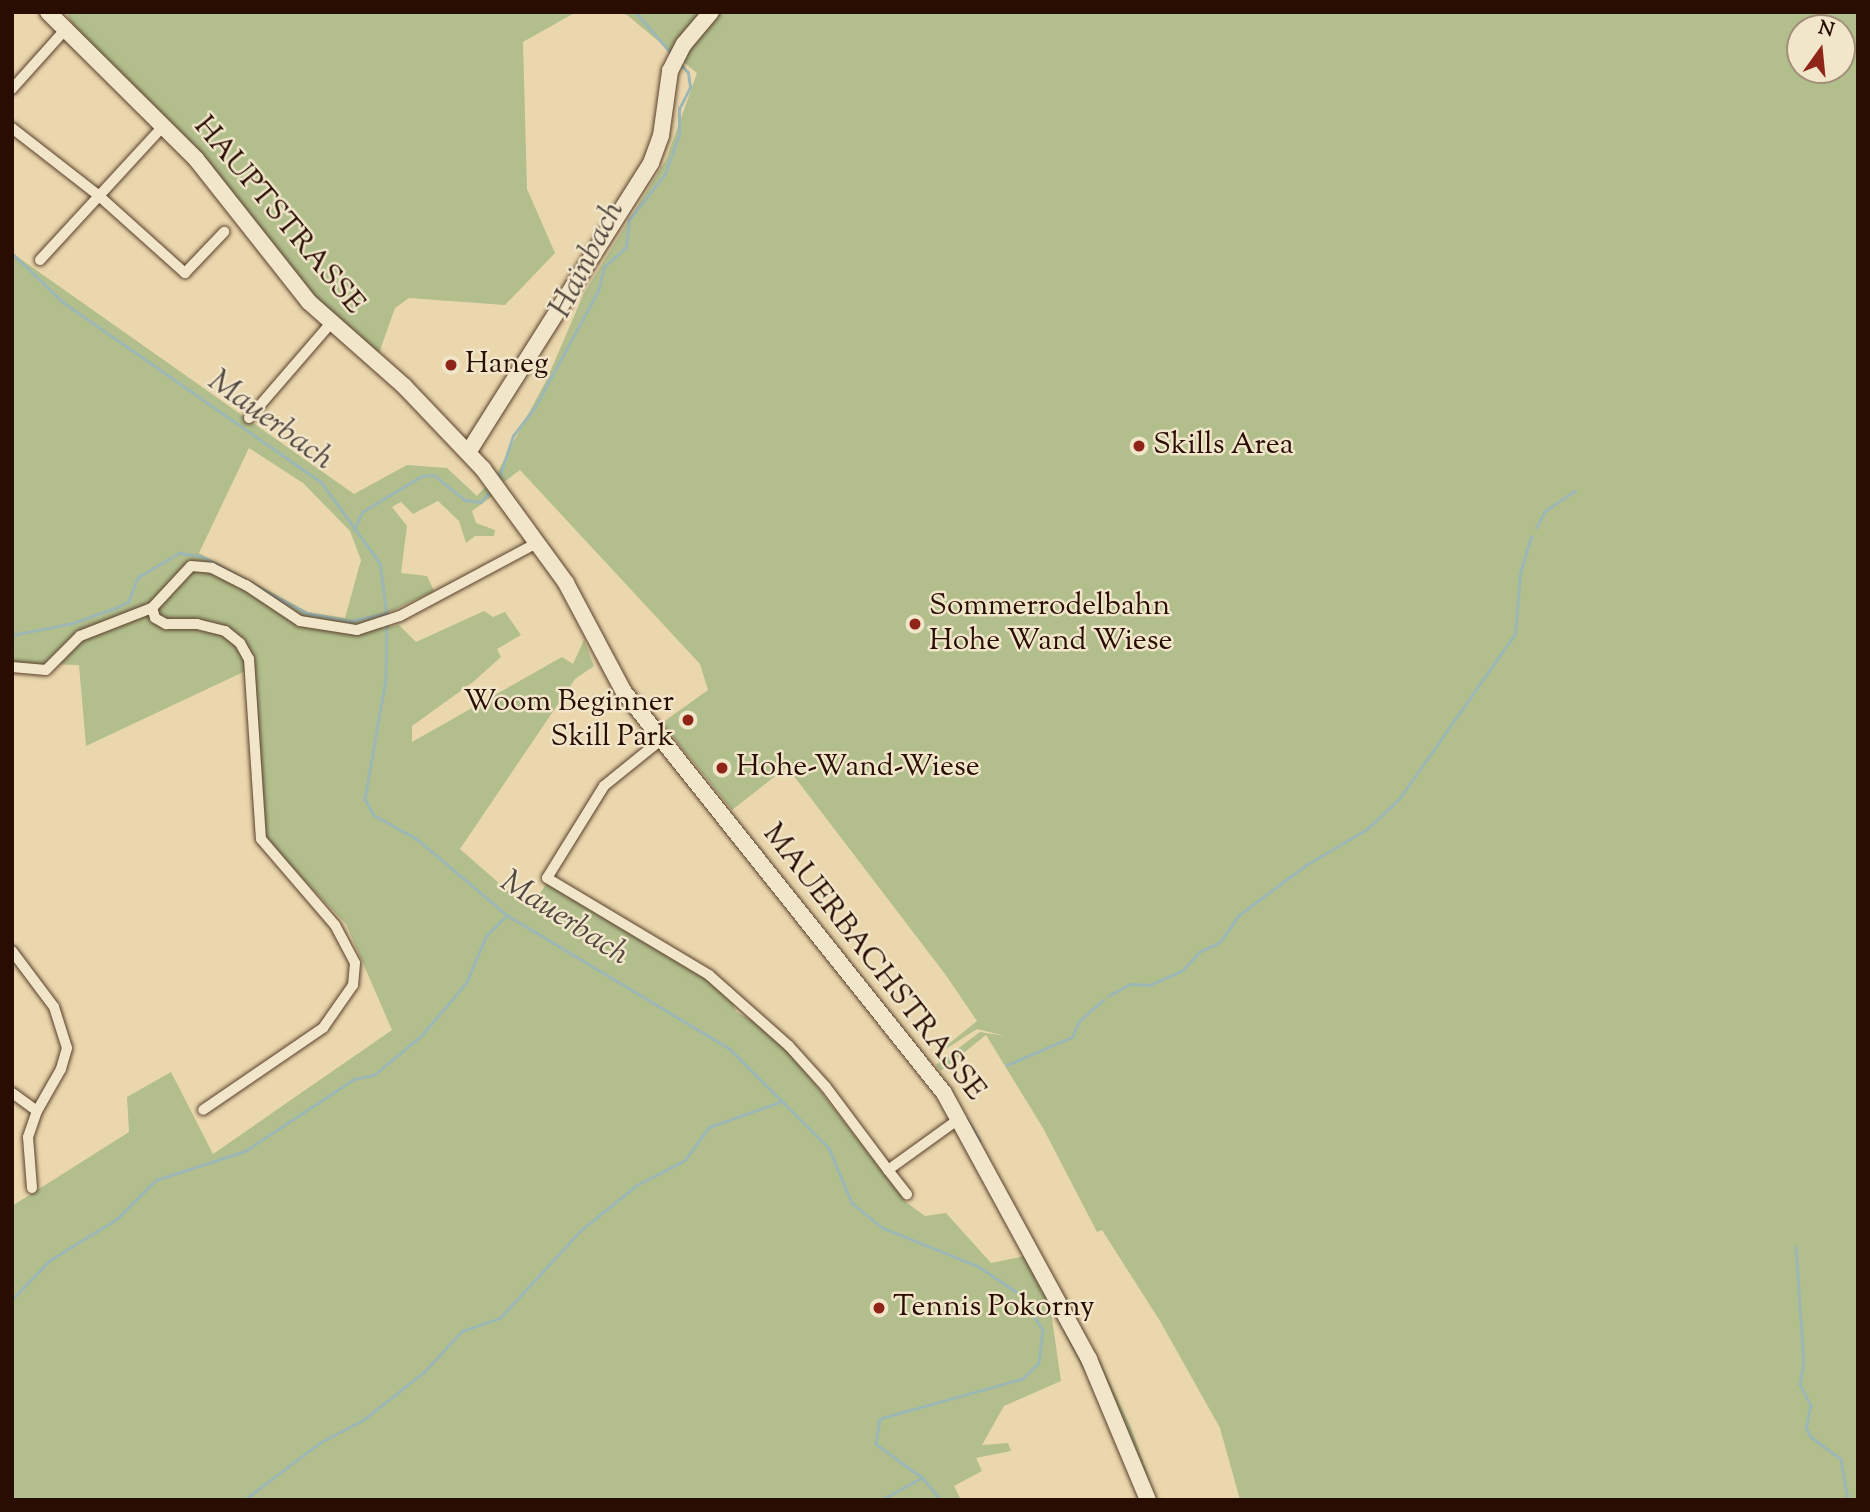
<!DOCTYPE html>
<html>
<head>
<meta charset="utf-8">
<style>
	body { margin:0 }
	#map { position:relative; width:1870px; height:1512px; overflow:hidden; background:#ead7ad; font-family:"Sorts Mill Goudy",serif }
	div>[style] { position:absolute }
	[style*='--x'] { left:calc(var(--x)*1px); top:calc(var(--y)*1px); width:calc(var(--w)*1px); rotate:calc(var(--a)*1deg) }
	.green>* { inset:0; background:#b2bf8d }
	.stream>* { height:2.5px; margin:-1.25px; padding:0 1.25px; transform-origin:1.25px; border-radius:1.25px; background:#9db7b5 }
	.roads { filter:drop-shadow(0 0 2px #59402b) drop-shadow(0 0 2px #59402b) }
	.street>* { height:10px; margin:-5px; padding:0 5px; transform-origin:5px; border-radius:5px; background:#f1e5ca }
	.secondary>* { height:16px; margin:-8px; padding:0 8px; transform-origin:8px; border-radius:8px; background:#f1e5ca }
	.dots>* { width:19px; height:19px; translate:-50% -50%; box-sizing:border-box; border:4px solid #f1e5ca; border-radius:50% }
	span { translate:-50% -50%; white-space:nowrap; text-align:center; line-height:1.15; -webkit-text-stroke:5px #f1e5ca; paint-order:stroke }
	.street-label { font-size:30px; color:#290d00 }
	.poi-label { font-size:30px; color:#290d00 }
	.left { translate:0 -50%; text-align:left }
	.right { translate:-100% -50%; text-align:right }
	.water-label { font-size:32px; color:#52483f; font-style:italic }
	.frame { position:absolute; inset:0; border:14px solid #290d00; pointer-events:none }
	.north { position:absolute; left:1786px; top:14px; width:70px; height:70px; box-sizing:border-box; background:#f1e5ca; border:2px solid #a18f79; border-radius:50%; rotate:15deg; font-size:19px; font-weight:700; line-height:28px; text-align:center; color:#290d00 }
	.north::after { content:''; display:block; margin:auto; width:24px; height:32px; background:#8f2418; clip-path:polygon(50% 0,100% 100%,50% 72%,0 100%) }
</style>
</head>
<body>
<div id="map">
	<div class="green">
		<div style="clip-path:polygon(66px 12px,576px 12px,523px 42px,527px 189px,555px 253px,505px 305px,409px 298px,395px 308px,378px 356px,303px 286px,76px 32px)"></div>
		<div style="clip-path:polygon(evenodd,616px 12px,1858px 12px,1858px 1500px,1240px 1500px,1220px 1428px,1160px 1321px,1102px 1230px,1097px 1232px,1043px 1128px,986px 1035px,941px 1071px,936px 1065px,980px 1032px,1005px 1036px,977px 1029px,930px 1059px,977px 1021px,945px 974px,787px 767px,732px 810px,662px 723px,708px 690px,700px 664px,520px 470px,504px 482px,497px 473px,547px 379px,584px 293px,666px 160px,697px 73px,627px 15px,616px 12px,1800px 28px,1842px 28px,1842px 70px,1800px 70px,1800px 28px)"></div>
		<div style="clip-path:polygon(evenodd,12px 253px,354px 494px,407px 465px,447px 468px,477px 496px,487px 485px,494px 495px,472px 511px,476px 523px,495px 530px,494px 536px,475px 536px,466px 543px,459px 521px,438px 501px,413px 514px,401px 502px,392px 507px,407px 526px,401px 573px,427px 576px,434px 591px,381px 616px,382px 628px,399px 625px,416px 642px,484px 611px,493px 617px,505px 612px,521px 635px,497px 649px,501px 657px,473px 682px,412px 726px,412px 742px,562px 657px,573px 664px,584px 640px,594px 666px,575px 679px,460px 849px,523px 904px,531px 908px,546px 884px,554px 887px,706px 976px,731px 998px,736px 1012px,754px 1021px,794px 1057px,906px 1202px,925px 1216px,946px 1213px,991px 1263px,1025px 1256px,1086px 1368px,1084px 1371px,1050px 1305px,1061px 1381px,1004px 1406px,982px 1445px,1008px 1443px,1011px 1451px,976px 1458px,982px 1471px,954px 1486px,961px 1500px,12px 1500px,12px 1206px,129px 1132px,127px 1097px,171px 1072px,213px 1154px,392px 1030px,346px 924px,264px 838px,254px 667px,86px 746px,79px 665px,12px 663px,12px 253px,249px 448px,303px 483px,350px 531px,361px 560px,345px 618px,308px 612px,199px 553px,249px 448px)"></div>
		<div style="clip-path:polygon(1099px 1359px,1131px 1428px,1150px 1480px,1146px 1481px,1096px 1360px)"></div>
	</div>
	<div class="stream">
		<div style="--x:636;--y:12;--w:57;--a:49.3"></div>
		<div style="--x:12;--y:253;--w:71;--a:43.9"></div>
		<div style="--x:63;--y:302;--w:316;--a:34.9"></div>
		<div style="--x:322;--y:483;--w:99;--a:54.1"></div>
		<div style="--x:380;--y:563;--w:52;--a:82.3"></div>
		<div style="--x:498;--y:481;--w:47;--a:-71.6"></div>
		<div style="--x:513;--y:436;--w:36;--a:-53"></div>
		<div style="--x:535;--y:407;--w:132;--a:-61.5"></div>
		<div style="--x:598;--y:291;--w:25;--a:-76"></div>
		<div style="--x:604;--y:267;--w:30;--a:-42"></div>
		<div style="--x:626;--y:247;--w:27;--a:-84"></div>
		<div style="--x:629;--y:220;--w:58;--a:-52"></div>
		<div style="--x:665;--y:174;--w:41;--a:-70.3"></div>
		<div style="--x:679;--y:135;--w:26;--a:-90"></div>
		<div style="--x:679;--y:109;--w:25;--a:-63"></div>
		<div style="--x:690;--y:87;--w:14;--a:-98"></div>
		<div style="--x:688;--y:73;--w:13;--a:-132"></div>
		<div style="--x:1536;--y:528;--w:19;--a:-62"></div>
		<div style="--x:1545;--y:511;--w:36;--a:-34"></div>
		<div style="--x:354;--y:530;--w:20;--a:-66"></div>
		<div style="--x:362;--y:512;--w:70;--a:-31"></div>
		<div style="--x:422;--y:476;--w:12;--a:-5"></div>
		<div style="--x:434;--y:475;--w:40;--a:39"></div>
		<div style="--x:465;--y:500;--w:16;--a:7"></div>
		<div style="--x:481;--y:502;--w:17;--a:-50"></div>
		<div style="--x:387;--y:622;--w:57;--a:91"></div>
		<div style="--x:386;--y:679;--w:122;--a:99.9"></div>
		<div style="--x:365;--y:799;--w:18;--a:61"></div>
		<div style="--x:374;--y:815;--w:49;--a:29.2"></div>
		<div style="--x:417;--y:839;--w:118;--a:40.2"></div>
		<div style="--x:507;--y:915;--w:260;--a:31"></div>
		<div style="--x:730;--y:1049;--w:140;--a:45"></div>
		<div style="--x:829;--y:1148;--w:60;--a:67.3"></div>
		<div style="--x:852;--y:1203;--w:40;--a:39"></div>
		<div style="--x:883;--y:1228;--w:102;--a:21.8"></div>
		<div style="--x:978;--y:1266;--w:52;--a:34"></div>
		<div style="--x:1021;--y:1295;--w:41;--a:57.8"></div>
		<div style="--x:1043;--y:1330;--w:33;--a:97"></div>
		<div style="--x:1039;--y:1363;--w:23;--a:135"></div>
		<div style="--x:1023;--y:1379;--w:148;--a:164.4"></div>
		<div style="--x:880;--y:1419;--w:25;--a:99"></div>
		<div style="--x:876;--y:1444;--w:58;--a:35.9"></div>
		<div style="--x:923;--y:1478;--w:28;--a:51"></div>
		<div style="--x:12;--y:635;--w:62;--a:-11.1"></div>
		<div style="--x:73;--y:623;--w:45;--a:-19.7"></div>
		<div style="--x:115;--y:608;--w:14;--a:-25"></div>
		<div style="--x:128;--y:602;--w:27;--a:-68"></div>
		<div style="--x:138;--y:577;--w:48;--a:-30.3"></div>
		<div style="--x:179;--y:553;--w:22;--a:8"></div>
		<div style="--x:201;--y:556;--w:120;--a:28.3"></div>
		<div style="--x:307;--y:613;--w:44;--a:10.5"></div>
		<div style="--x:350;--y:621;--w:38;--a:-12"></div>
		<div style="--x:1108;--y:996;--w:26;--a:-28"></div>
		<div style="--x:1131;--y:984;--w:19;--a:3"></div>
		<div style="--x:1150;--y:985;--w:36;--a:-24"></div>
		<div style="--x:1183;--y:970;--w:24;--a:-48"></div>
		<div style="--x:1199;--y:952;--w:23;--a:-25"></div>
		<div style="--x:1220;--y:942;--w:33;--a:-55"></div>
		<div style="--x:1239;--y:915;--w:84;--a:-36.7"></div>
		<div style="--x:1306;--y:865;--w:71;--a:-30.5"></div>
		<div style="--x:1367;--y:829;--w:44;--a:-43.2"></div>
		<div style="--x:1399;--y:799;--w:202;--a:-54.9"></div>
		<div style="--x:1515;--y:634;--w:61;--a:-85.3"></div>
		<div style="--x:1520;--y:573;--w:38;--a:-73"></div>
		<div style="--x:1007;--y:1065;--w:71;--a:-23.3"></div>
		<div style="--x:1072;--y:1037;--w:17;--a:-66"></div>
		<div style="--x:1079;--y:1021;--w:32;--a:-41"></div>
		<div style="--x:966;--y:1118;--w:26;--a:58"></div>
		<div style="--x:1796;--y:1247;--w:116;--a:86.1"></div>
		<div style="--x:1804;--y:1363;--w:21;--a:101"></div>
		<div style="--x:1800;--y:1384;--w:25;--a:63"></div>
		<div style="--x:1811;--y:1406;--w:22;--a:103"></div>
		<div style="--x:1806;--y:1427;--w:11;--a:63"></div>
		<div style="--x:1811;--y:1437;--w:37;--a:36"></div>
		<div style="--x:1841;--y:1459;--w:42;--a:80.3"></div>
		<div style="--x:12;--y:1299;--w:54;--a:-45.7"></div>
		<div style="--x:50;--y:1260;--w:79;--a:-31.5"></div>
		<div style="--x:117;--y:1219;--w:55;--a:-45"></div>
		<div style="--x:156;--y:1180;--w:94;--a:-18"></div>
		<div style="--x:245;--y:1151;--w:131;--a:-33.4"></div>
		<div style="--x:354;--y:1079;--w:20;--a:-11"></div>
		<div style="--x:374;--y:1075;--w:61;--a:-39.7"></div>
		<div style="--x:421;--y:1036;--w:70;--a:-49.7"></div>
		<div style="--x:466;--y:983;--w:51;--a:-66.9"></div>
		<div style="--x:486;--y:936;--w:30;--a:-45"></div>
		<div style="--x:244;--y:1500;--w:96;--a:-37"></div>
		<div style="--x:321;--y:1442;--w:47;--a:-27.6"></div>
		<div style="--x:363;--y:1420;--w:78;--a:-38.2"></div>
		<div style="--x:424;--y:1372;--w:56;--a:-47.2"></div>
		<div style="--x:462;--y:1331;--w:40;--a:-18.9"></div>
		<div style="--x:500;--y:1318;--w:118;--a:-47.4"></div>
		<div style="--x:580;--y:1231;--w:73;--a:-38.9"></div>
		<div style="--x:637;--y:1185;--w:54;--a:-27.5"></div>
		<div style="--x:685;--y:1160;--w:41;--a:-54"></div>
		<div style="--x:709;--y:1127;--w:78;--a:-19.4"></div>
		<div style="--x:881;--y:1500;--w:46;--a:-28.8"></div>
	</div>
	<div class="roads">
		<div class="street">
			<div style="--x:12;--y:89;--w:79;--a:-48.1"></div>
			<div style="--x:12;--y:128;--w:109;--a:37.9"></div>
			<div style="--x:98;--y:195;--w:117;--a:41.9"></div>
			<div style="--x:185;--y:273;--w:57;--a:-46.4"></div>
			<div style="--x:40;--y:260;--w:183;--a:-47.4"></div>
			<div style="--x:249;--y:418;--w:124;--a:-49.2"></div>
			<div style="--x:152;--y:608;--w:10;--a:73"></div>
			<div style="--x:155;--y:618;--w:13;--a:29"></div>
			<div style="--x:166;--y:624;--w:31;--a:0"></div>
			<div style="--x:197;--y:624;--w:29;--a:14"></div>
			<div style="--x:225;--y:631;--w:19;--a:39"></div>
			<div style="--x:240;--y:643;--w:18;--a:61"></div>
			<div style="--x:249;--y:659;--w:180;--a:86.2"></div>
			<div style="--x:261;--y:839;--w:113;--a:49.3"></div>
			<div style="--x:335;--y:925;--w:43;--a:62.2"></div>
			<div style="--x:355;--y:963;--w:22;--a:95"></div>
			<div style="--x:353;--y:985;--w:52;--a:124.9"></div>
			<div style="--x:323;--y:1028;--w:145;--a:145.7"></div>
			<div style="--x:12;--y:667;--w:34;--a:5"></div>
			<div style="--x:46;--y:670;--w:48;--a:-45"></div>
			<div style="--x:80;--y:636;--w:77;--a:-21.3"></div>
			<div style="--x:152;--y:608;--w:57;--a:-47.1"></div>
			<div style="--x:191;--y:566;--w:21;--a:5"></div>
			<div style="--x:212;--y:568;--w:38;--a:27"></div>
			<div style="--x:246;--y:585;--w:65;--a:33.7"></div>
			<div style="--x:300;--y:621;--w:58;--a:9"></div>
			<div style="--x:357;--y:630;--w:45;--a:-18"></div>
			<div style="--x:400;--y:616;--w:153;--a:-28.1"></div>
			<div style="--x:662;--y:739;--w:75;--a:141"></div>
			<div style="--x:604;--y:786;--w:108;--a:121.8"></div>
			<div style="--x:547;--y:878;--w:189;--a:30.9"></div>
			<div style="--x:709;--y:975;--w:107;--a:41.6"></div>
			<div style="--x:789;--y:1046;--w:55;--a:47.9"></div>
			<div style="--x:826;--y:1087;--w:104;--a:53.2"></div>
			<div style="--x:888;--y:1170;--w:89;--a:-35.8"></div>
			<div style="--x:12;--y:951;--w:70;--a:53.1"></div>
			<div style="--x:54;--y:1007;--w:43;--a:72.4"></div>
			<div style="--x:67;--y:1048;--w:22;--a:106"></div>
			<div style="--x:61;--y:1069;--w:48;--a:119.7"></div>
			<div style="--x:37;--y:1111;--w:31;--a:-144"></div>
			<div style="--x:888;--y:1170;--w:31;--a:52"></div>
			<div style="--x:32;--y:1188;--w:51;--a:-94.5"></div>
			<div style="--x:28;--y:1137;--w:28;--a:-71"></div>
		</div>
		<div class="secondary">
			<div style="--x:48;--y:12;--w:209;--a:44.8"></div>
			<div style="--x:196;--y:159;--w:182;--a:51.7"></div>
			<div style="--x:309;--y:302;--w:128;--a:41.5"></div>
			<div style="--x:405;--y:387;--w:113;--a:46.4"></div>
			<div style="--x:483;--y:469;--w:141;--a:53.9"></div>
			<div style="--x:566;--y:583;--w:123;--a:62"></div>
			<div style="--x:624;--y:692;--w:513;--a:51.41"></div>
			<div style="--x:944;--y:1093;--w:303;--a:61.4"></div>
			<div style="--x:1089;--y:1359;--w:153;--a:67.3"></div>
			<div style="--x:469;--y:451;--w:341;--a:-57.7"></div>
			<div style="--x:651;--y:163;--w:29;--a:-70"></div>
			<div style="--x:661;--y:136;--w:66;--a:-82.1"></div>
			<div style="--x:670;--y:71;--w:30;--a:-63"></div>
			<div style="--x:684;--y:44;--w:42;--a:-49.8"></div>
		</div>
	</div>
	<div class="dots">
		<div style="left:451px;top:365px;background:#8f2418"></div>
		<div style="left:1139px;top:446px;background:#8f2418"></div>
		<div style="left:915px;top:624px;background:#8f2418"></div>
		<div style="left:688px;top:720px;background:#8f2418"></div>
		<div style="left:722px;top:768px;background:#8f2418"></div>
		<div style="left:879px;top:1308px;background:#8f2418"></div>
	</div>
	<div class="street-label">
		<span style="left:278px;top:216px;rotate:50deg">HAUPTSTRASSE</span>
		<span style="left:873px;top:963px;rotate:52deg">MAUERBACHSTRASSE</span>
	</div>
	<div class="poi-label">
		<span class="left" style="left:465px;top:365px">Haneg</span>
		<span class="left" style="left:1153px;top:446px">Skills Area</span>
		<span class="left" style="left:929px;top:624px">Sommerrodelbahn<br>Hohe Wand Wiese</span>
		<span class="right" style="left:674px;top:720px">Woom Beginner<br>Skill Park</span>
		<span class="left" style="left:736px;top:768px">Hohe-Wand-Wiese</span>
		<span class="left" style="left:893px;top:1308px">Tennis Pokorny</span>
	</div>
	<div class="water-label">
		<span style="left:588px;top:260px;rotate:-63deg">Hainbach</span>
		<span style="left:270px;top:421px;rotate:36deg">Mauerbach</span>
		<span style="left:564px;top:919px;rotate:33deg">Mauerbach</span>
	</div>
	<div class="frame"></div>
	<div class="north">N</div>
</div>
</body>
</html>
